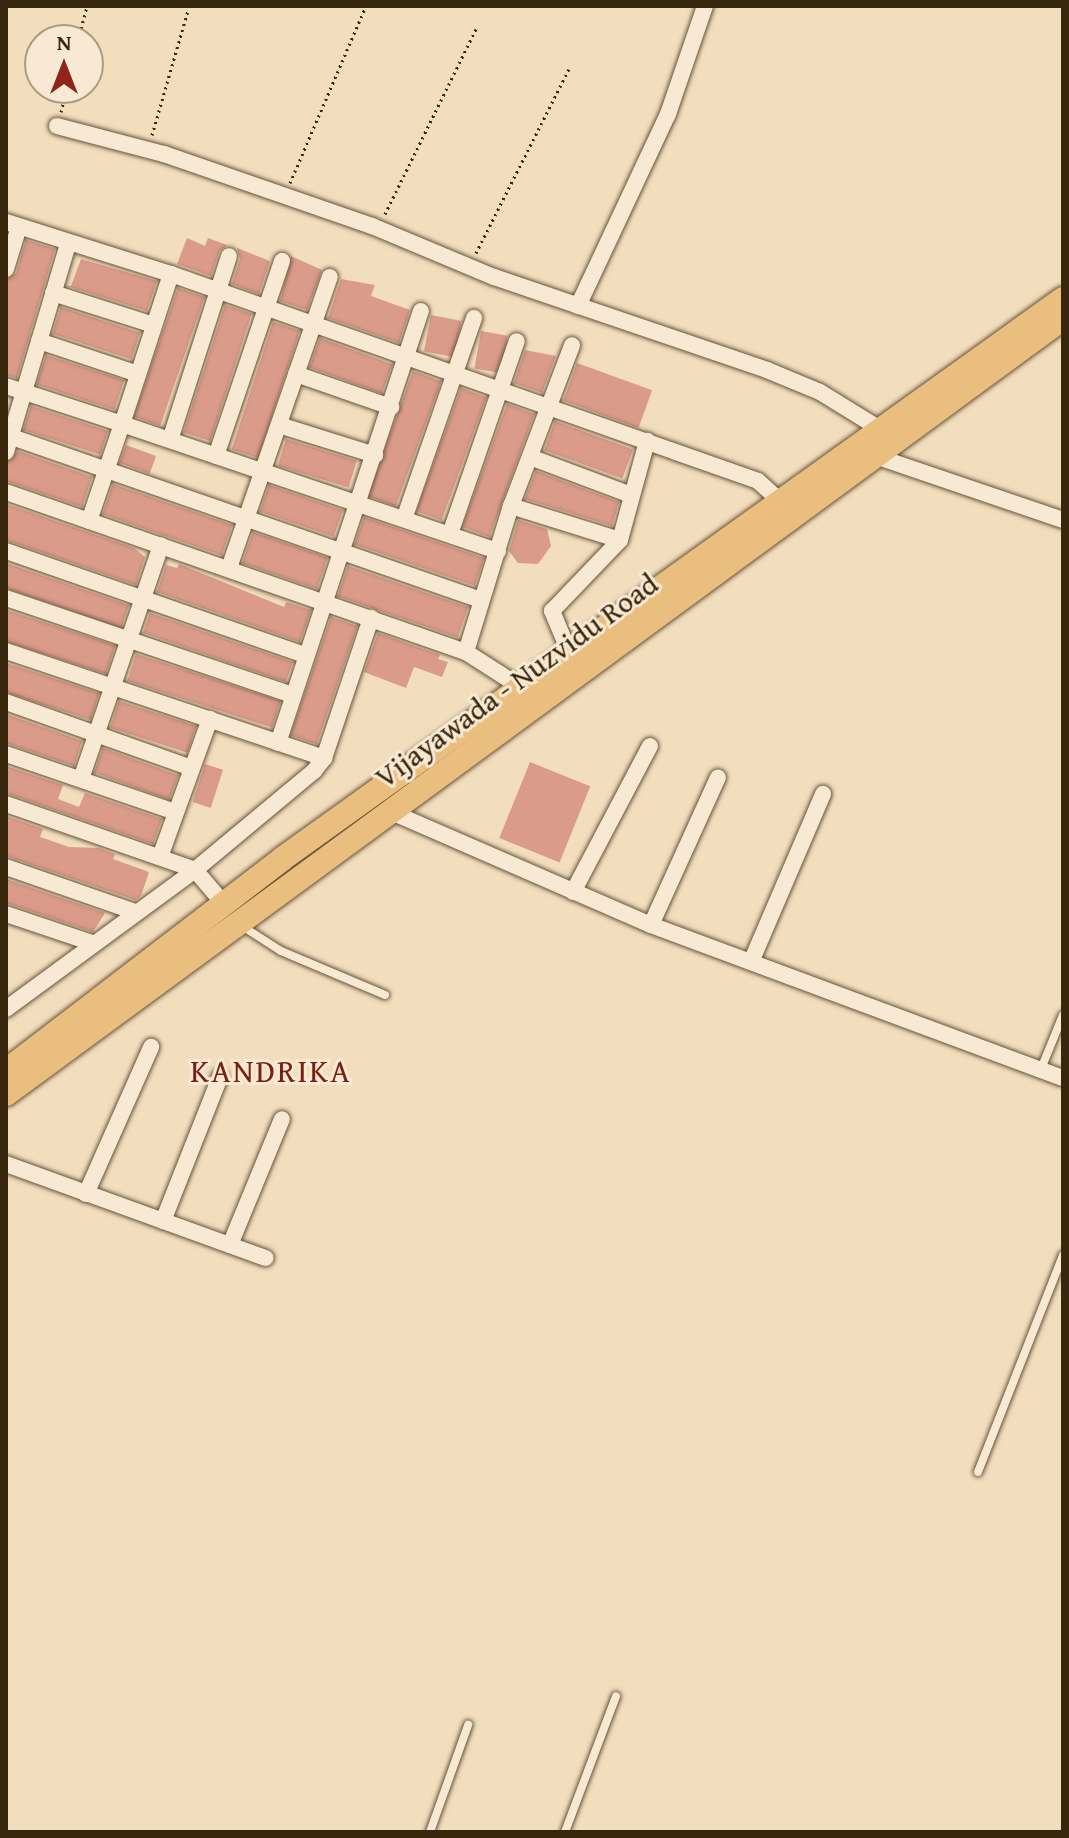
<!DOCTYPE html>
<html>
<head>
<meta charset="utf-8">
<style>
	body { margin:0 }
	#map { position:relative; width:1069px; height:1838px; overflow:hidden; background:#f2ddbd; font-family:"Gentium Book Plus",serif }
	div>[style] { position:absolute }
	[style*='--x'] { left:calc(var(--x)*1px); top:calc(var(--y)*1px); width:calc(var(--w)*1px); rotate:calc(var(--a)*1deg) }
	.building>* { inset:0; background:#db9b8a; transform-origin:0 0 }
	.path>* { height:3px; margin-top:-1.5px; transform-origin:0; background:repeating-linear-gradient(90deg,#39270d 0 2px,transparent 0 6px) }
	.roads { filter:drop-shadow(0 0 2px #675439) drop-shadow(0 0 2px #675439) }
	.service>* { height:8px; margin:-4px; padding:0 4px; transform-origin:4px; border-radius:4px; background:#f7e9d4 }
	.minor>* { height:16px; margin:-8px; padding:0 8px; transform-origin:8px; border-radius:8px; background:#f7e9d4 }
	.primary>* { height:24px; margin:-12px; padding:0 12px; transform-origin:12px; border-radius:12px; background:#e9be7e }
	span { translate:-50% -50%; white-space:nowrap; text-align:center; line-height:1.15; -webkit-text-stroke:6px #f7e9d4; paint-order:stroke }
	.street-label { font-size:30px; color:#39270d }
	.neighbourhood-label { font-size:32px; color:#7a1f14; letter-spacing:2px }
	.frame { position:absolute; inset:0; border:8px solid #39270d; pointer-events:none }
	.north { position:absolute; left:24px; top:24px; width:80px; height:80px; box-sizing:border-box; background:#f7e9d4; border:2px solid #ab9b84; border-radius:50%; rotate:0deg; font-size:22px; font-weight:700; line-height:32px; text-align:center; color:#39270d }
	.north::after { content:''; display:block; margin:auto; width:28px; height:36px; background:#8f2418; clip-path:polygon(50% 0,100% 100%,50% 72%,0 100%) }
</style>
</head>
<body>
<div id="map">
	<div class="building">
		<div style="clip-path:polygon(187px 238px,205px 246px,208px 238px,227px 245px,219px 252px,211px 276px,177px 264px)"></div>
		<div style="clip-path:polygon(26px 240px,55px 249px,17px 378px,6px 375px,6px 280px,16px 273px)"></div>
		<div style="clip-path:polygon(237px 248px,270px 261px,259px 294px,232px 284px,240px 259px)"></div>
		<div style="clip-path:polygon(291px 256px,322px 270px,307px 310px,280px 301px)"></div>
		<div style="clip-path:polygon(81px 259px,157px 281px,147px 311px,67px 286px,71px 286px)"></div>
		<div style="clip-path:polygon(341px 279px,375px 285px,371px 296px,410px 310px,399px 343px,328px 318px)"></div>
		<div style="left:178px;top:288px;width:28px;height:136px;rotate:19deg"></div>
		<div style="left:225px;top:305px;width:28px;height:134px;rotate:18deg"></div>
		<div style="left:61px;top:307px;width:83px;height:28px;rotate:18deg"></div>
		<div style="left:431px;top:315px;width:31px;height:37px;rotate:11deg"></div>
		<div style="left:273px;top:322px;width:28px;height:134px;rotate:18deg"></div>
		<div style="left:481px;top:331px;width:27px;height:38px;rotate:10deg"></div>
		<div style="left:320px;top:338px;width:77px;height:31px;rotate:20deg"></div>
		<div style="clip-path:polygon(525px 350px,556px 356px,542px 393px,514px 383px)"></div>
		<div style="left:46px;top:355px;width:82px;height:31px;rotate:18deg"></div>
		<div style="left:577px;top:363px;width:80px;height:40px;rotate:20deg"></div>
		<div style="left:413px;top:371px;width:30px;height:133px;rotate:20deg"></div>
		<div style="left:461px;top:388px;width:27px;height:131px;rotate:20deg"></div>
		<div style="left:507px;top:404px;width:29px;height:131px;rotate:20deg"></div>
		<div style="left:31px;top:406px;width:81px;height:25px;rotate:18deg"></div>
		<div style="left:555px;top:421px;width:83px;height:31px;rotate:20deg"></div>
		<div style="left:286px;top:439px;width:74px;height:28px;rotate:17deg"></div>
		<div style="left:126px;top:445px;width:32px;height:19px;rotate:20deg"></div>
		<div style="clip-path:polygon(18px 451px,92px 477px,82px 507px,6px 481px,6px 463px)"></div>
		<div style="clip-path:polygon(536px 471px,619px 502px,612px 526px,525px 499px)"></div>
		<div style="left:113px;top:484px;width:126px;height:32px;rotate:19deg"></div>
		<div style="left:269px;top:485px;width:78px;height:28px;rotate:19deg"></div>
		<div style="clip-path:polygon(6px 504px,134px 548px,145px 557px,136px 585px,6px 540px)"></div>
		<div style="left:364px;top:517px;width:127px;height:29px;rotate:19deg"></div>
		<div style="clip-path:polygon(518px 520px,547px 529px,551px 546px,538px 564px,518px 563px,509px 551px)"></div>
		<div style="left:253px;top:532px;width:79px;height:33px;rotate:19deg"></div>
		<div style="left:6px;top:563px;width:130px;height:24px;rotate:19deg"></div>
		<div style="clip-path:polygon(179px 564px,284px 607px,286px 602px,311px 610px,300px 642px,157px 592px,166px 565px,177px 568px)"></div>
		<div style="left:348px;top:566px;width:127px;height:32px;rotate:19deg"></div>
		<div style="left:6px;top:610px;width:115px;height:30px;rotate:18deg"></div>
		<div style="left:150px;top:613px;width:151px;height:21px;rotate:19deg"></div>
		<div style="left:331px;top:617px;width:28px;height:125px;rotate:19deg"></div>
		<div style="clip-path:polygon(378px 633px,440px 655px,438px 659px,448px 662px,442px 677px,414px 667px,406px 688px,364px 672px)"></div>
		<div style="left:136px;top:654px;width:152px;height:28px;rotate:18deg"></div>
		<div style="left:6px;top:663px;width:98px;height:28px;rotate:18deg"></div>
		<div style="left:119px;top:701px;width:81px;height:28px;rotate:18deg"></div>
		<div style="clip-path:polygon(6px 714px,82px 741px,74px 766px,6px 743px)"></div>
		<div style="left:103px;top:748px;width:80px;height:26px;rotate:20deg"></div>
		<div style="left:530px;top:762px;width:65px;height:82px;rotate:22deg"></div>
		<div style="left:205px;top:764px;width:19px;height:40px;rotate:18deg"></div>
		<div style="clip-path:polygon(6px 766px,63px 785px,58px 799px,79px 807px,85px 793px,162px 819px,153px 844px,6px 793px)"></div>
		<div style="clip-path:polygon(6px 816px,43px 829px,40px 837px,69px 847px,99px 848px,115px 854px,113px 859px,149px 872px,141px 896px,135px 900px,6px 856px)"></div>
		<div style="clip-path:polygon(6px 879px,105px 913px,93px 932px,6px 903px)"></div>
	</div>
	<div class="path">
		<div style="--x:78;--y:40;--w:35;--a:-75"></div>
		<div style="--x:61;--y:112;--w:25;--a:-76"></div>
		<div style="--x:152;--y:135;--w:130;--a:-73.9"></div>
		<div style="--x:290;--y:183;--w:193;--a:-66.8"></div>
		<div style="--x:385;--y:214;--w:208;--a:-63.8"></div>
		<div style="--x:476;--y:253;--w:206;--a:-63.2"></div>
	</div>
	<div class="roads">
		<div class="service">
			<div style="--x:242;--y:926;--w:46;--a:32.7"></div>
			<div style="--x:281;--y:951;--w:113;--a:22.9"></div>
			<div style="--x:1041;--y:1069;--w:58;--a:-67.8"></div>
			<div style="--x:978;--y:1472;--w:233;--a:-68.6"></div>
			<div style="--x:430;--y:1832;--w:114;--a:-70.4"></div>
			<div style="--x:565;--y:1832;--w:145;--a:-69.4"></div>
		</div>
		<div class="minor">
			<div style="--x:57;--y:126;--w:111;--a:14.7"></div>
			<div style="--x:164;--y:154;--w:220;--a:19.1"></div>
			<div style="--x:372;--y:226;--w:132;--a:22.7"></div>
			<div style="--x:494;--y:277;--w:288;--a:18.8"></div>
			<div style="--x:767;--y:370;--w:57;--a:22.5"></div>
			<div style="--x:820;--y:392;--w:70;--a:31.7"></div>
			<div style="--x:6;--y:222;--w:173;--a:17.5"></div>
			<div style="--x:171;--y:274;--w:622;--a:19.42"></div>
			<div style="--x:758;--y:481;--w:30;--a:42"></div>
			<div style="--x:6;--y:269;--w:44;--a:-72.8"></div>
			<div style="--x:53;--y:293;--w:106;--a:17.6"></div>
			<div style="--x:578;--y:306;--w:212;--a:-64.9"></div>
			<div style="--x:668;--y:114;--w:114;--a:-71.1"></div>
			<div style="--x:39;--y:341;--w:104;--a:18.4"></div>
			<div style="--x:296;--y:374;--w:101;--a:19.2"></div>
			<div style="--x:6;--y:386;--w:122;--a:18.1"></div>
			<div style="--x:122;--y:424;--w:158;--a:-71.9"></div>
			<div style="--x:279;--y:425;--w:101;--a:17.4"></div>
			<div style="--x:6;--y:435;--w:503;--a:19.16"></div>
			<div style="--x:170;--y:440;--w:193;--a:-72.2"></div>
			<div style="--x:6;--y:452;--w:217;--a:-73.4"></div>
			<div style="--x:216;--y:456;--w:206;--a:-71.3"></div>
			<div style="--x:875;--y:456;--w:199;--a:18.8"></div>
			<div style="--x:530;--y:457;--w:108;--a:20.6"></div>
			<div style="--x:6;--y:492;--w:487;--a:19.2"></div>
			<div style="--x:466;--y:652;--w:67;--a:32.7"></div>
			<div style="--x:511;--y:506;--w:114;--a:17.3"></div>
			<div style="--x:404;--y:519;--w:213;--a:-70.8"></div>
			<div style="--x:89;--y:521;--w:102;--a:-71.2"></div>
			<div style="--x:122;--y:424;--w:397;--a:18.7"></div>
			<div style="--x:450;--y:534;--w:204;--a:-70.9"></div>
			<div style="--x:6;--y:551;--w:317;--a:19.2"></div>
			<div style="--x:229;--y:568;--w:308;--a:-70.9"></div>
			<div style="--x:6;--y:598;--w:302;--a:18.7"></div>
			<div style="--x:6;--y:651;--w:336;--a:18.6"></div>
			<div style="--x:466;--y:652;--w:153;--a:-72.9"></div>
			<div style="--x:511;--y:506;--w:172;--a:-69.2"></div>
			<div style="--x:570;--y:654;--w:47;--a:-112.7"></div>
			<div style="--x:552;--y:611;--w:98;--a:-46.2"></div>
			<div style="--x:620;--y:540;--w:103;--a:-74.7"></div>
			<div style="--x:6;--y:702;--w:194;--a:19.6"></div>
			<div style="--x:278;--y:743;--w:455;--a:-71.7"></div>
			<div style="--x:6;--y:754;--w:179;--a:18.9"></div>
			<div style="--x:81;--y:779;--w:247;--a:-71.1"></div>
			<div style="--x:6;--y:804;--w:200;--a:19.2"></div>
			<div style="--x:195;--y:870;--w:45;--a:49.5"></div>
			<div style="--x:389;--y:811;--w:286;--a:23.5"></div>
			<div style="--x:651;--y:925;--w:439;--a:20.4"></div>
			<div style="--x:160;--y:857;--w:147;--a:-70.1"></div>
			<div style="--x:6;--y:867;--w:137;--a:19.2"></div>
			<div style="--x:573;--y:892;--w:165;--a:-62.2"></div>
			<div style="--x:6;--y:914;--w:91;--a:18.6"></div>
			<div style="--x:651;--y:925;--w:162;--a:-65.6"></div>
			<div style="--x:751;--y:962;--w:183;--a:-66.8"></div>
			<div style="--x:6;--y:1009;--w:235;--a:-36.3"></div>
			<div style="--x:195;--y:870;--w:155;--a:-39.8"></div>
			<div style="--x:314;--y:771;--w:16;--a:-52"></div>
			<div style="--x:324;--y:758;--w:148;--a:-71.4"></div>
			<div style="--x:6;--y:1164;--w:276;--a:19.9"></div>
			<div style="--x:86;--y:1194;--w:161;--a:-66.1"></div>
			<div style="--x:163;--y:1221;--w:155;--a:-68.4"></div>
			<div style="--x:230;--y:1245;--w:136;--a:-67.6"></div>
		</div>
		<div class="primary">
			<div style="--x:6;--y:1071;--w:348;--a:-37.5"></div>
			<div style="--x:282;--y:859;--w:961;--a:-35.64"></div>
			<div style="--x:6;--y:1094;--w:1311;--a:-36.28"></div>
		</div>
	</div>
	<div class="street-label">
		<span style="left:516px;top:680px;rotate:-36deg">Vijayawada - Nuzvidu Road</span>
	</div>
	<div class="neighbourhood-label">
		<span style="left:271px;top:1071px">KANDRIKA</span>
	</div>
	<div class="frame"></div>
	<div class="north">N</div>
</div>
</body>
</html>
